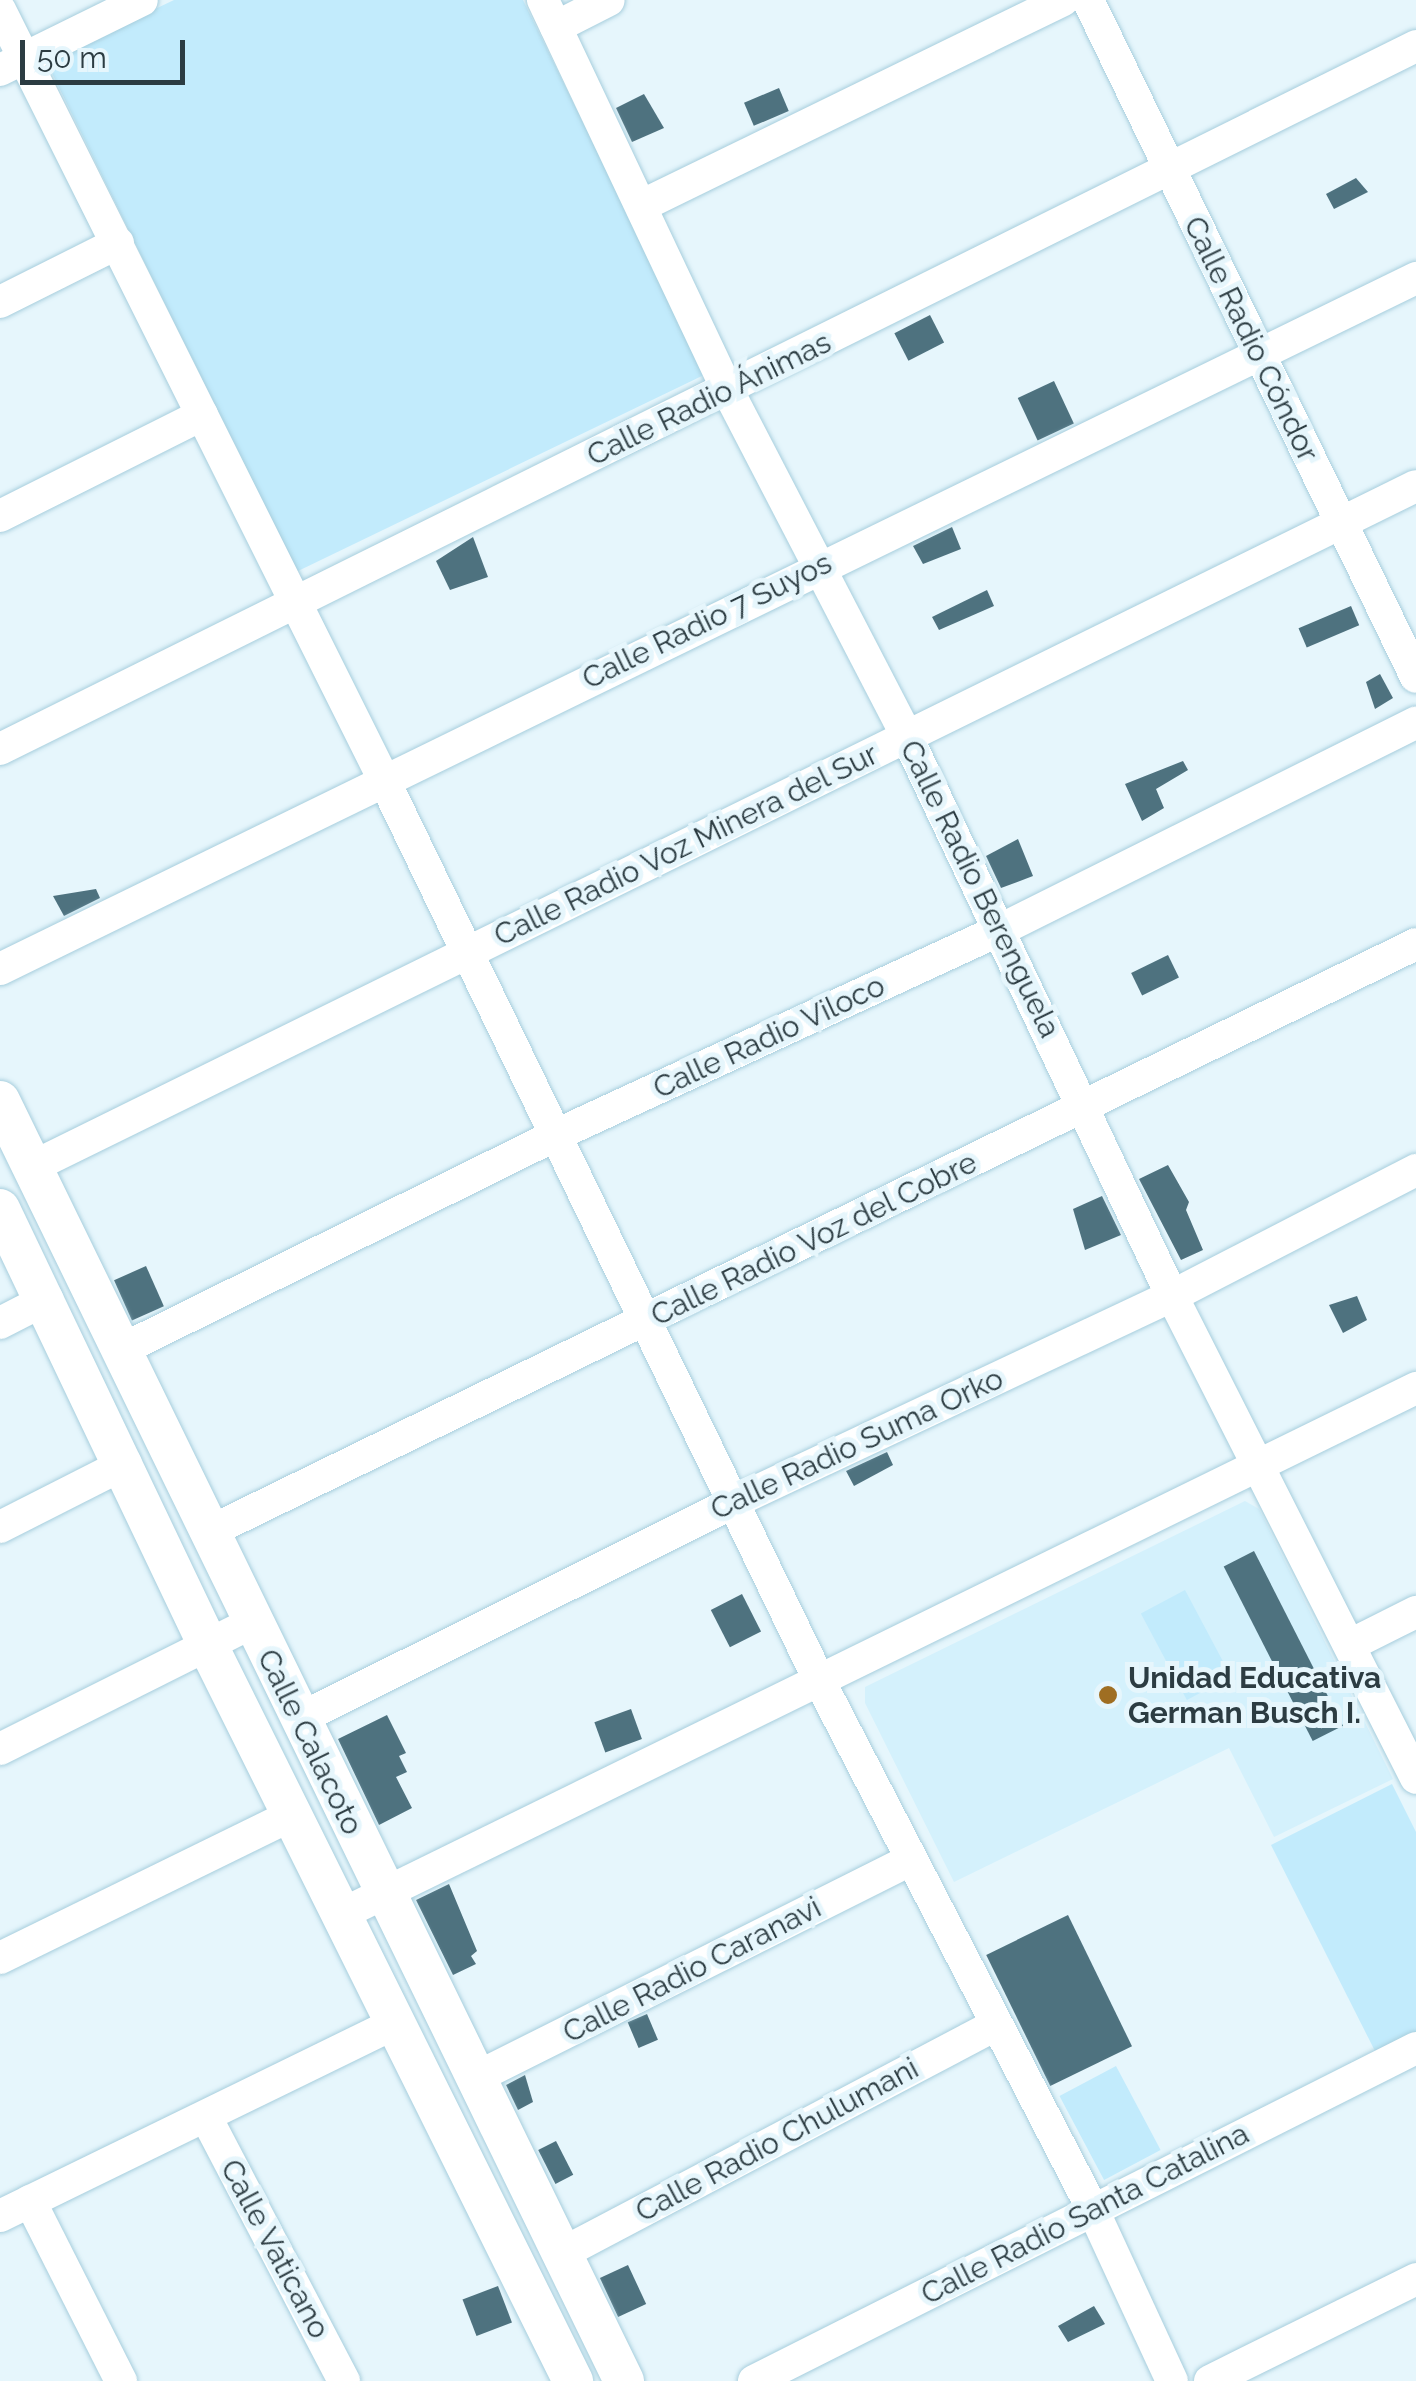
<!DOCTYPE html>
<html>
<head>
<meta charset="utf-8">
<style>
	body { margin:0 }
	#map { position:relative; width:1416px; height:2381px; overflow:hidden; background:#e6f6fc; font-family:Raleway,sans-serif }
	div>[style] { position:absolute }
	[style*='--x'] { left:calc(var(--x)*1px); top:calc(var(--y)*1px); width:calc(var(--w)*1px); rotate:calc(var(--a)*1deg) }
	.built>* { inset:0; background:#d4f1fc }
	.green>* { inset:0; background:#c2ebfc; transform-origin:0 0 }
	.building>* { inset:0; background:#4e727f; transform-origin:0 0 }
	.roads { filter:drop-shadow(0 0 2px #a7cedd) drop-shadow(0 0 2px #a7cedd) }
	.minor>* { height:32px; margin:-16px; padding:0 16px; transform-origin:16px; border-radius:16px; background:#fff }
	.major>* { height:40px; margin:-20px; padding:0 20px; transform-origin:20px; border-radius:20px; background:#fff }
	.dots>* { width:28px; height:28px; translate:-50% -50%; box-sizing:border-box; border:5px solid #e6f6fc; border-radius:50% }
	span { translate:-50% -50%; white-space:nowrap; text-align:center; line-height:1.15; -webkit-text-stroke:10px #e6f6fc; paint-order:stroke }
	.street-label { font-size:30px; color:#2c3c42 }
	.poi-label { font-size:30px; color:#2c3c42; font-weight:700 }
	.left { translate:0 -50%; text-align:left }
	.scale { position:absolute; left:20px; top:40px; width:165px; height:45px; box-sizing:border-box; border:5px solid #2c3c42; border-top:0; padding-left:12px; font-size:30px; line-height:35px; white-space:nowrap; color:#2c3c42; -webkit-text-stroke:8px #e6f6fc; paint-order:stroke }
</style>
</head>
<body>
<div id="map">
	<div class="built">
		<div style="clip-path:polygon(1245px 1501px,1259px 1509px,1393px 1779px,1274px 1837px,1229px 1748px,954px 1882px,865px 1703px,865px 1687px)"></div>
	</div>
	<div class="green">
		<div style="clip-path:polygon(174px 0,523px 0,706px 374px,296px 572px,46px 61px)"></div>
		<div style="left:1185px;top:1590px;width:98px;height:50px;rotate:62deg"></div>
		<div style="clip-path:polygon(1392px 1784px,1416px 1832px,1416px 2036px,1377px 2055px,1271px 1845px)"></div>
		<div style="left:1116px;top:2066px;width:95px;height:64px;rotate:62deg"></div>
	</div>
	<div class="building">
		<div style="left:779px;top:88px;width:25px;height:38px;rotate:67deg"></div>
		<div style="clip-path:polygon(644px 94px,664px 128px,632px 142px,616px 108px)"></div>
		<div style="clip-path:polygon(1356px 178px,1368px 192px,1334px 209px,1326px 194px)"></div>
		<div style="left:930px;top:315px;width:31px;height:40px;rotate:63deg"></div>
		<div style="left:1054px;top:381px;width:47px;height:40px;rotate:65deg"></div>
		<div style="clip-path:polygon(952px 527px,961px 549px,923px 564px,913px 546px)"></div>
		<div style="clip-path:polygon(473px 537px,488px 577px,450px 590px,436px 561px)"></div>
		<div style="clip-path:polygon(987px 590px,994px 606px,939px 630px,932px 617px)"></div>
		<div style="left:1351px;top:606px;width:21px;height:57px;rotate:67deg"></div>
		<div style="clip-path:polygon(1380px 674px,1393px 698px,1375px 709px,1366px 682px)"></div>
		<div style="clip-path:polygon(1183px 761px,1188px 770px,1156px 789px,1164px 808px,1142px 821px,1125px 784px)"></div>
		<div style="clip-path:polygon(1018px 839px,1033px 876px,1001px 888px,986px 856px)"></div>
		<div style="clip-path:polygon(96px 889px,100px 898px,64px 916px,53px 896px)"></div>
		<div style="left:1168px;top:955px;width:25px;height:41px;rotate:64deg"></div>
		<div style="clip-path:polygon(1168px 1165px,1189px 1202px,1186px 1210px,1203px 1250px,1181px 1260px,1139px 1179px)"></div>
		<div style="clip-path:polygon(1102px 1196px,1121px 1235px,1085px 1250px,1073px 1209px)"></div>
		<div style="left:146px;top:1266px;width:44px;height:35px;rotate:66deg"></div>
		<div style="clip-path:polygon(1357px 1296px,1367px 1320px,1343px 1333px,1329px 1305px)"></div>
		<div style="clip-path:polygon(887px 1452px,893px 1465px,854px 1486px,846px 1471px)"></div>
		<div style="left:1254px;top:1551px;width:196px;height:34px;rotate:63deg"></div>
		<div style="left:742px;top:1594px;width:42px;height:35px;rotate:63deg"></div>
		<div style="left:631px;top:1709px;width:32px;height:39px;rotate:70deg"></div>
		<div style="clip-path:polygon(387px 1715px,406px 1753px,399px 1756px,407px 1772px,396px 1777px,412px 1808px,379px 1825px,338px 1739px)"></div>
		<div style="clip-path:polygon(449px 1884px,477px 1951px,471px 1956px,476px 1964px,453px 1975px,416px 1900px)"></div>
		<div style="left:1068px;top:1915px;width:146px;height:91px;rotate:64deg"></div>
		<div style="left:647px;top:2014px;width:28px;height:21px;rotate:67deg"></div>
		<div style="clip-path:polygon(525px 2075px,533px 2102px,518px 2110px,506px 2085px)"></div>
		<div style="left:556px;top:2141px;width:38px;height:20px;rotate:63deg"></div>
		<div style="left:628px;top:2265px;width:43px;height:31px;rotate:65deg"></div>
		<div style="left:498px;top:2286px;width:39px;height:38px;rotate:69deg"></div>
		<div style="clip-path:polygon(1094px 2306px,1105px 2324px,1068px 2342px,1058px 2326px)"></div>
	</div>
	<div class="roads">
		<div class="minor">
			<div style="--x:543;--y:0;--w:433;--a:64.7"></div>
			<div style="--x:728;--y:391;--w:390;--a:62.6"></div>
			<div style="--x:907;--y:737;--w:619;--a:64.64"></div>
			<div style="--x:1172;--y:1296;--w:540;--a:63.15"></div>
			<div style="--x:1088;--y:0;--w:752;--a:64.15"></div>
			<div style="--x:0;--y:10;--w:858;--a:63.49"></div>
			<div style="--x:383;--y:778;--w:1004;--a:64.2"></div>
			<div style="--x:820;--y:1682;--w:594;--a:62.66"></div>
			<div style="--x:1093;--y:2210;--w:188;--a:65.2"></div>
			<div style="--x:556;--y:27;--w:59;--a:-27"></div>
			<div style="--x:0;--y:70;--w:158;--a:-26.2"></div>
			<div style="--x:643;--y:205;--w:467;--a:-26"></div>
			<div style="--x:0;--y:302;--w:132;--a:-26.6"></div>
			<div style="--x:0;--y:516;--w:226;--a:-26.6"></div>
			<div style="--x:0;--y:749;--w:1581;--a:-26.4"></div>
			<div style="--x:0;--y:969;--w:1576;--a:-26.01"></div>
			<div style="--x:32;--y:1167;--w:1542;--a:-26.2"></div>
			<div style="--x:0;--y:1323;--w:53;--a:-27.1"></div>
			<div style="--x:121;--y:1350;--w:483;--a:-26.3"></div>
			<div style="--x:554;--y:1136;--w:491;--a:-24.8"></div>
			<div style="--x:1000;--y:930;--w:465;--a:-26.5"></div>
			<div style="--x:0;--y:1527;--w:141;--a:-26.9"></div>
			<div style="--x:211;--y:1531;--w:1340;--a:-25.97"></div>
			<div style="--x:1350;--y:1645;--w:74;--a:-26.6"></div>
			<div style="--x:299;--y:1719;--w:488;--a:-26.5"></div>
			<div style="--x:736;--y:1501;--w:482;--a:-25.2"></div>
			<div style="--x:1172;--y:1296;--w:275;--a:-27.3"></div>
			<div style="--x:0;--y:1749;--w:282;--a:-26.6"></div>
			<div style="--x:344;--y:1913;--w:1194;--a:-26.09"></div>
			<div style="--x:0;--y:1958;--w:327;--a:-26.1"></div>
			<div style="--x:473;--y:2079;--w:489;--a:-26.6"></div>
			<div style="--x:206;--y:2117;--w:298;--a:62.4"></div>
			<div style="--x:30;--y:2201;--w:202;--a:63.2"></div>
			<div style="--x:0;--y:2216;--w:442;--a:-26"></div>
			<div style="--x:559;--y:2255;--w:493;--a:-27.8"></div>
			<div style="--x:754;--y:2381;--w:741;--a:-26.7"></div>
			<div style="--x:1210;--y:2381;--w:230;--a:-26.3"></div>
		</div>
		<div class="major">
			<div style="--x:0;--y:1101;--w:1424;--a:64.01"></div>
			<div style="--x:0;--y:1209;--w:484;--a:64.5"></div>
			<div style="--x:208;--y:1646;--w:821;--a:63.59"></div>
		</div>
	</div>
	<div class="dots">
		<div style="left:1108px;top:1695px;background:#9f6e22"></div>
	</div>
	<div class="street-label">
		<span style="left:1251px;top:339px;rotate:64deg">Calle Radio Cóndor</span>
		<span style="left:709px;top:399px;rotate:-26deg">Calle Radio Ánimas</span>
		<span style="left:707px;top:621px;rotate:-26deg">Calle Radio 7 Suyos</span>
		<span style="left:686px;top:845px;rotate:-26deg">Calle Radio Voz Minera del Sur</span>
		<span style="left:980px;top:889px;rotate:64deg">Calle Radio Berenguela</span>
		<span style="left:769px;top:1037px;rotate:-25deg">Calle Radio Viloco</span>
		<span style="left:814px;top:1239px;rotate:-26deg">Calle Radio Voz del Cobre</span>
		<span style="left:857px;top:1444px;rotate:-25deg">Calle Radio Suma Orko</span>
		<span style="left:310px;top:1742px;rotate:64deg">Calle Calacoto</span>
		<span style="left:692px;top:1970px;rotate:-27deg">Calle Radio Caranavi</span>
		<span style="left:777px;top:2140px;rotate:-28deg">Calle Radio Chulumani</span>
		<span style="left:1085px;top:2214px;rotate:-27deg">Calle Radio Santa Catalina</span>
		<span style="left:275px;top:2249px;rotate:62deg">Calle Vaticano</span>
	</div>
	<div class="poi-label">
		<span class="left" style="left:1128px;top:1695px">Unidad Educativa<br>German Busch I.</span>
	</div>
	<div class="scale">50 m</div>
</div>
</body>
</html>
